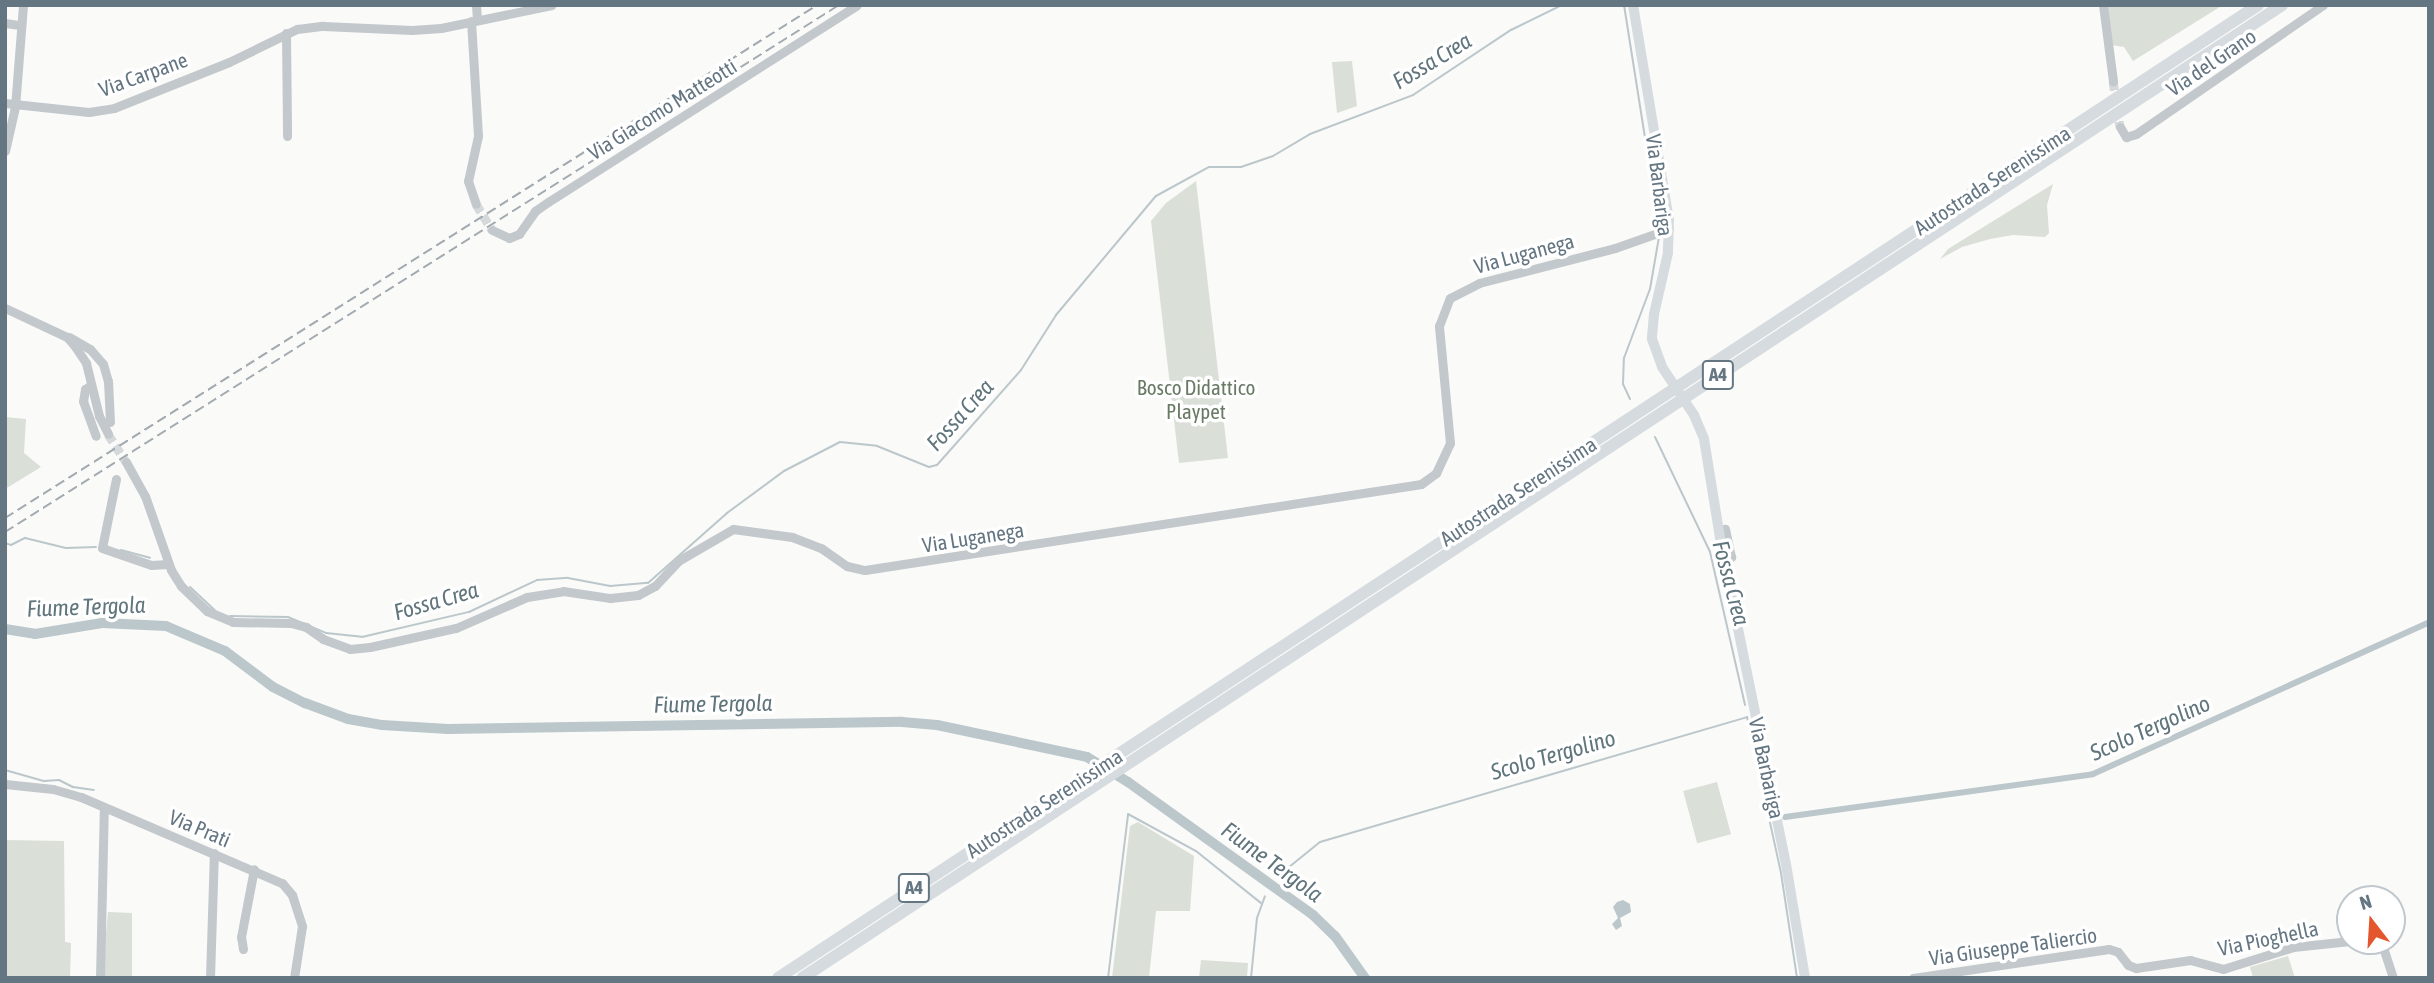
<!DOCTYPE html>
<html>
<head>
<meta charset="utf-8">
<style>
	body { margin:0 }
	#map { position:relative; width:2434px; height:983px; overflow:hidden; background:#fafaf8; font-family:"Asap Condensed",sans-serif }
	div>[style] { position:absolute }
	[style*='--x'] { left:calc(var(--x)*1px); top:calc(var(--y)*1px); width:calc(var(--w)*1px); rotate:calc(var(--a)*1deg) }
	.green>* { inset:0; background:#dadfd7; transform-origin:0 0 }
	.water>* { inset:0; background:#bbc7cb }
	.stream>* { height:2px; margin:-1px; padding:0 1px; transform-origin:1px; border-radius:1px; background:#bbc7cb }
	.canal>* { height:6px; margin:-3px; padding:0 3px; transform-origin:3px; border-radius:3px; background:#bbc7cb }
	.river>* { height:10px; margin:-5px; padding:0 5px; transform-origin:5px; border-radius:5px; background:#bbc7cb }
	.minor-tunnel>* { height:9px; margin-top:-4.5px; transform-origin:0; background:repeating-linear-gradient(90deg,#d5d9db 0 9px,transparent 0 13.5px) }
	.minor>* { height:9px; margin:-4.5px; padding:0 4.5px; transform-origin:4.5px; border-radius:4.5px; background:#c3c8cc }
	.major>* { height:10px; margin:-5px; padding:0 5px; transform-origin:5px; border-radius:5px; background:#d6dbdf }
	.highway>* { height:12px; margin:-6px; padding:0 6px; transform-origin:6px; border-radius:6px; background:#d6dbdf }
	.rail>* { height:2px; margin-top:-1px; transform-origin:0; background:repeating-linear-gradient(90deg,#a2aab0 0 10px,transparent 0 15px) }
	span { translate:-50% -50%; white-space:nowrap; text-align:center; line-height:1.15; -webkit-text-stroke:7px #fff; paint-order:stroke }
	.shield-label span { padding:2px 5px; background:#fff; border:2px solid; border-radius:5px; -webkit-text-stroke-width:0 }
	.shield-label { font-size:19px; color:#657683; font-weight:700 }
	.street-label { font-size:21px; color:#657683 }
	.park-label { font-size:21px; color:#687a64 }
	.water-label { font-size:23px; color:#60757c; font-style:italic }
	.frame { position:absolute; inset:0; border:7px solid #657683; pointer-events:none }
	.north { position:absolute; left:2336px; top:885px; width:70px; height:70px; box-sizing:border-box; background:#fff; border:2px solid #c1c8cd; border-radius:50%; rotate:343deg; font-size:19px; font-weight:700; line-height:28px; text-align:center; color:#657683 }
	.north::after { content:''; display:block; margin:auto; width:24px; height:32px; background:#e4572e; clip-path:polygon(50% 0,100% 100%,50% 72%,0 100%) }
</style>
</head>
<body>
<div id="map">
	<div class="green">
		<div style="clip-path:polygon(2107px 5px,2223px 5px,2133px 61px,2124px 47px,2111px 45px)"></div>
		<div style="clip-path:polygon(1352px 61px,1357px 106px,1337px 113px,1332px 62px)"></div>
		<div style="clip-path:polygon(1196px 181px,1228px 458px,1179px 463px,1151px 221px,1166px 203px)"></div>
		<div style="clip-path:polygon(2053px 184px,2047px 205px,2049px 233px,2045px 237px,2013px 235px,1990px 239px,1962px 247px,1940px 259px,1948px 249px)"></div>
		<div style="clip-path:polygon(5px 417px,26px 419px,24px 453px,41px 467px,5px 489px)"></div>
		<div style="left:1717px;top:782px;width:54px;height:35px;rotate:75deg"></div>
		<div style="clip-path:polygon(1138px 822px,1194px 856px,1190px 911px,1156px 911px,1149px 978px,1112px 978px,1130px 826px)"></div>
		<div style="clip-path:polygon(5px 840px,64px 841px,65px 942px,71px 943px,70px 978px,5px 978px)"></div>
		<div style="clip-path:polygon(108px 912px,132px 913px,132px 978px,102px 978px)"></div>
		<div style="clip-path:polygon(2288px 956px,2295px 978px,2253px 978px,2250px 967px)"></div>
		<div style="clip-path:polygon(1201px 960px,1248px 963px,1247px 978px,1199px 978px)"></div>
	</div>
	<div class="water">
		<div style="clip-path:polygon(1623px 900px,1630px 904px,1631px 912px,1620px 918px,1622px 926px,1616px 930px,1612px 924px,1618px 918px,1613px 907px,1617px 902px)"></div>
	</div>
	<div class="stream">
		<div style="--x:1624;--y:5;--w:223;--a:81"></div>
		<div style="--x:1630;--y:399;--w:17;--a:-115"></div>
		<div style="--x:1623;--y:384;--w:26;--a:-88"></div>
		<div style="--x:1624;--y:358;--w:74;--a:-69.4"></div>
		<div style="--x:1650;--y:289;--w:53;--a:-80.2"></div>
		<div style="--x:1655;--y:437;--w:127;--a:64.4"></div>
		<div style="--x:1710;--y:552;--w:157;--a:77.1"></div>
		<div style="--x:5;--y:543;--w:6;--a:18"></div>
		<div style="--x:11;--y:545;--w:16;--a:-27"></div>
		<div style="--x:25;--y:538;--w:42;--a:13.7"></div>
		<div style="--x:66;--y:548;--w:30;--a:-2"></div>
		<div style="--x:121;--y:550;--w:30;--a:15"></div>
		<div style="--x:190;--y:587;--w:34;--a:43"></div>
		<div style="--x:230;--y:616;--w:58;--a:1"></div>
		<div style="--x:288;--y:617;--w:41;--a:22.8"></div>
		<div style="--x:326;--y:633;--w:36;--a:6"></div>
		<div style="--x:362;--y:637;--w:110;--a:-13.2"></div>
		<div style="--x:469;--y:612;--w:75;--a:-25.2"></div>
		<div style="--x:537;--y:580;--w:31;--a:-4"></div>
		<div style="--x:568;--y:578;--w:43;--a:10.8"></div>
		<div style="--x:610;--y:586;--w:38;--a:-5"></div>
		<div style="--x:648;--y:583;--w:106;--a:-41.5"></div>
		<div style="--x:727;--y:513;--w:71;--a:-36.4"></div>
		<div style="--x:784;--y:471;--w:63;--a:-27.4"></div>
		<div style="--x:840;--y:442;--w:37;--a:6"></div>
		<div style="--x:877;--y:446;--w:56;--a:22"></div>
		<div style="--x:929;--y:467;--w:8;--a:-14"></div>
		<div style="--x:937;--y:465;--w:127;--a:-48.5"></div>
		<div style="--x:1021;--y:370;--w:65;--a:-57.5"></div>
		<div style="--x:1056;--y:315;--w:155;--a:-50"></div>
		<div style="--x:1156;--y:196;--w:60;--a:-28.7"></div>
		<div style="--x:1209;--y:167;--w:32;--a:0"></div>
		<div style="--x:1241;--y:167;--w:34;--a:-19"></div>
		<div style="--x:1273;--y:156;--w:43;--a:-30.7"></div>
		<div style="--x:1310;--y:134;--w:110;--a:-20.7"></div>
		<div style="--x:1413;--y:95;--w:118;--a:-33.6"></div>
		<div style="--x:1511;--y:30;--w:57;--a:-26.1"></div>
		<div style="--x:5;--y:770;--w:41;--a:15.8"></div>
		<div style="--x:44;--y:781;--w:15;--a:-4"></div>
		<div style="--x:59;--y:780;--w:16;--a:27"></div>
		<div style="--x:73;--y:787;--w:21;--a:8"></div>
		<div style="--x:1278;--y:876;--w:54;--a:-39"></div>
		<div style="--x:1320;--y:842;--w:445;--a:-16.3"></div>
		<div style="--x:1747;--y:717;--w:160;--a:77.7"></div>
		<div style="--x:1781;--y:873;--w:106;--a:81.3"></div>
		<div style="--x:1108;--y:978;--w:165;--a:-83"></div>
		<div style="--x:1128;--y:814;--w:77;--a:28.6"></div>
		<div style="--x:1196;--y:851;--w:83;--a:38.7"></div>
		<div style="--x:1251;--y:978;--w:60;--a:-84.3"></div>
		<div style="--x:1257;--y:918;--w:23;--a:-70"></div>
	</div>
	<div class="canal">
		<div style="--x:1785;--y:817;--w:311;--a:-7.9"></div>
		<div style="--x:2093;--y:774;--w:369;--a:-24.3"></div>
	</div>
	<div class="river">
		<div style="--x:5;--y:629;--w:30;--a:9"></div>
		<div style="--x:35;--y:634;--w:68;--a:-9.3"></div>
		<div style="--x:102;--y:623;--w:64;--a:2.7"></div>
		<div style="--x:166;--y:626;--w:64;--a:23"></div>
		<div style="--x:225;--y:651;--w:60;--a:36.9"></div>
		<div style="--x:273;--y:687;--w:36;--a:27"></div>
		<div style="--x:305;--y:703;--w:46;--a:20.4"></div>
		<div style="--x:348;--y:719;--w:35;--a:10"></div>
		<div style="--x:382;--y:725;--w:66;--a:3.5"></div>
		<div style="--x:448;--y:729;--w:454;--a:-0.9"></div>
		<div style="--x:902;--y:722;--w:35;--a:5"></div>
		<div style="--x:937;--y:725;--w:153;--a:12"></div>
		<div style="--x:1087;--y:757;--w:48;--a:31.4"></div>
		<div style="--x:1128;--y:782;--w:228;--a:35.7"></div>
		<div style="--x:1313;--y:915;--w:30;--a:44"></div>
		<div style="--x:1335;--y:936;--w:52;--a:54.5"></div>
	</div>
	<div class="minor-tunnel">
		<div style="--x:2113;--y:81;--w:47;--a:81.3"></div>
		<div style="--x:476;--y:204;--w:31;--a:58"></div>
		<div style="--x:108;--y:434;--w:33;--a:57"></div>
	</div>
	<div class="minor">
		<div style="--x:476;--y:5;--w:14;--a:86"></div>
		<div style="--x:2103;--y:5;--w:77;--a:82.5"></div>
		<div style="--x:471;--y:21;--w:115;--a:86.5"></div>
		<div style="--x:478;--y:136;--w:46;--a:102.5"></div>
		<div style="--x:468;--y:181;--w:24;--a:71"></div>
		<div style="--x:5;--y:23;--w:15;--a:8"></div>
		<div style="--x:286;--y:33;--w:103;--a:89.4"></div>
		<div style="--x:5;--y:103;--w:84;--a:6.1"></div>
		<div style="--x:89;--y:112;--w:25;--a:-9"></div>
		<div style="--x:114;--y:108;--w:124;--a:-21.8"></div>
		<div style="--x:229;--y:62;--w:76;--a:-25.9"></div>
		<div style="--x:297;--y:29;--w:26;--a:-7"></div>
		<div style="--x:323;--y:26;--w:89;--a:2.6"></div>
		<div style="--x:412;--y:30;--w:29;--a:-4"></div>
		<div style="--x:441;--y:28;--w:113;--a:-11.7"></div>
		<div style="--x:2120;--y:127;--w:12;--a:59"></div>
		<div style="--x:2126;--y:137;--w:10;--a:-17"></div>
		<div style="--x:2136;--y:134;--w:227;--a:-34.6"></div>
		<div style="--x:5;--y:151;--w:45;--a:-77.2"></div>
		<div style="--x:15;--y:107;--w:102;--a:-85.5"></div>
		<div style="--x:492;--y:230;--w:19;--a:25"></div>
		<div style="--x:509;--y:238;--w:11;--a:-22"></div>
		<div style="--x:519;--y:234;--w:28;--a:-55"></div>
		<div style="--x:535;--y:211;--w:16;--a:-35"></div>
		<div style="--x:548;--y:202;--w:366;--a:-32.5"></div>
		<div style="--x:5;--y:308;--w:68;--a:25.1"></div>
		<div style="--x:67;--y:337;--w:11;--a:49"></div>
		<div style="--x:74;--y:345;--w:22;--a:56"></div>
		<div style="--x:86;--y:363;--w:55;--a:76.2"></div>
		<div style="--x:99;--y:416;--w:20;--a:63"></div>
		<div style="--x:69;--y:337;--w:24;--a:30"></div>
		<div style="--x:90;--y:349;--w:20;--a:49"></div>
		<div style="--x:103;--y:364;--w:18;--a:74"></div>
		<div style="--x:108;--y:381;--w:41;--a:87.2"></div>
		<div style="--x:91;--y:385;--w:7;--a:146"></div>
		<div style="--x:85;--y:389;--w:12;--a:99"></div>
		<div style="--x:83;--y:401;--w:37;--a:70"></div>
		<div style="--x:126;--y:462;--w:39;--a:61"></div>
		<div style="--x:145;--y:496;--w:78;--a:70.6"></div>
		<div style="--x:171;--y:570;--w:19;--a:58"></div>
		<div style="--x:181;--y:586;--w:36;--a:44"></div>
		<div style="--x:207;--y:611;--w:28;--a:23"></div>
		<div style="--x:233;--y:622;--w:58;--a:1"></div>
		<div style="--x:291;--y:623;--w:16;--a:15"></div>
		<div style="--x:306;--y:627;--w:21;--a:35"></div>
		<div style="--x:323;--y:639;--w:29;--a:20"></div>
		<div style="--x:350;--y:649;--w:20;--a:-6"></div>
		<div style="--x:370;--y:647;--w:88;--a:-12.5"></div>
		<div style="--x:456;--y:628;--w:77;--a:-23.6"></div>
		<div style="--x:527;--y:597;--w:36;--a:-9"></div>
		<div style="--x:563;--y:591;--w:48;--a:8.5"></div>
		<div style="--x:610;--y:598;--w:28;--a:-6"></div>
		<div style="--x:638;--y:595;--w:19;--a:-28"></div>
		<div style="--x:655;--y:586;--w:34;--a:-47"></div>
		<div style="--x:678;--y:561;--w:64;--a:-30.2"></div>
		<div style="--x:733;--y:529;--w:60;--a:7.7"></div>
		<div style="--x:792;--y:537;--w:31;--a:21"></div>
		<div style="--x:821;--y:548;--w:32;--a:35"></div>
		<div style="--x:847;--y:566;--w:18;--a:13"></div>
		<div style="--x:865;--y:570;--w:563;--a:-8.79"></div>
		<div style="--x:1421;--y:484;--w:19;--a:-36"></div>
		<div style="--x:1436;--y:473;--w:33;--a:-65"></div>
		<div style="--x:1450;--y:443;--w:118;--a:-95.4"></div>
		<div style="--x:1439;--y:326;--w:30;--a:-69"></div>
		<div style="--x:1450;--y:298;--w:33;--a:-27"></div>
		<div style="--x:1479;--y:283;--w:140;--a:-14.4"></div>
		<div style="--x:1615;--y:248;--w:57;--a:-19.4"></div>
		<div style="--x:116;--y:479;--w:70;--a:101.5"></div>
		<div style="--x:102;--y:548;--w:52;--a:19.1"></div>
		<div style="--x:151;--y:565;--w:17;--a:-3"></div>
		<div style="--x:1724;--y:560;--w:8;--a:-23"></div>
		<div style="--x:1731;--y:557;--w:29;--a:-102"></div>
		<div style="--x:5;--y:784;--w:48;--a:5.9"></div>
		<div style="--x:53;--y:789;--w:29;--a:16"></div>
		<div style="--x:81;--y:797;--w:219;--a:23.2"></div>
		<div style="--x:282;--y:883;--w:16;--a:50"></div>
		<div style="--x:292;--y:895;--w:33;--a:72"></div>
		<div style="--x:302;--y:926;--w:53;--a:98.7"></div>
		<div style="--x:2381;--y:941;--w:39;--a:72"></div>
		<div style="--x:243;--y:949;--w:12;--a:-99"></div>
		<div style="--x:241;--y:937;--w:69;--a:-79.2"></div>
		<div style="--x:100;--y:978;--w:171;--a:-88.7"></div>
		<div style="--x:210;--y:978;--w:125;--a:-88.2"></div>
		<div style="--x:1913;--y:978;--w:198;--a:-8.4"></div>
		<div style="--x:2109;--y:949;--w:9;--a:18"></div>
		<div style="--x:2118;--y:952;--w:16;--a:52"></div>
		<div style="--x:2128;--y:965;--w:9;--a:21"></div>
		<div style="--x:2136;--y:968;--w:55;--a:-8.4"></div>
		<div style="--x:2190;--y:960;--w:34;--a:15"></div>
		<div style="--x:2223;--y:969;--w:73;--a:-17.4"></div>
		<div style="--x:2293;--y:947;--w:57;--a:-6"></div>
	</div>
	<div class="major">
		<div style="--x:1633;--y:5;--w:218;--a:80.5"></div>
		<div style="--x:1669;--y:220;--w:33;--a:92"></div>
		<div style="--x:1668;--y:253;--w:63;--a:102.9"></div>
		<div style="--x:1654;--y:314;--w:25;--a:95"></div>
		<div style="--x:1652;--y:339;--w:30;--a:70"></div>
		<div style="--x:1662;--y:367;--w:58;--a:56.3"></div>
		<div style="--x:1694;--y:415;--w:26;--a:67"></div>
		<div style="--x:1704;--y:439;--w:112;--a:80.8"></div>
		<div style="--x:1722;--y:550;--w:320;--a:78.5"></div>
		<div style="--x:1786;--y:864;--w:116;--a:80.5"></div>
	</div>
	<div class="highway">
		<div style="--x:778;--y:978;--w:1771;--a:-33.32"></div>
		<div style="--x:802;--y:978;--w:1771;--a:-33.32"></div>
	</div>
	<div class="rail">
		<div style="--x:5;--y:518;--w:960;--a:-32.28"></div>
		<div style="--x:5;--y:532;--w:987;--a:-32.29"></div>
	</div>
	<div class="shield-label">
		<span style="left:1718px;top:375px">A4</span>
		<span style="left:914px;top:888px">A4</span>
	</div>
	<div class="street-label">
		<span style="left:2211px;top:62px;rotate:-34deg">Via del Grano</span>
		<span style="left:143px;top:74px;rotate:-20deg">Via Carpane</span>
		<span style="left:662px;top:109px;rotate:-32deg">Via Giacomo Matteotti</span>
		<span style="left:1992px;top:180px;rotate:-33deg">Autostrada Serenissima</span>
		<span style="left:1660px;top:185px;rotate:83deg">Via Barbariga</span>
		<span style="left:1524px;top:253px;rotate:-15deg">Via Luganega</span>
		<span style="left:1518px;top:491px;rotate:-33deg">Autostrada Serenissima</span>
		<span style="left:973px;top:537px;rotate:-9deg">Via Luganega</span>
		<span style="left:1767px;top:768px;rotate:78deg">Via Barbariga</span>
		<span style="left:1044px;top:803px;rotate:-33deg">Autostrada Serenissima</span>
		<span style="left:200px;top:828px;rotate:23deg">Via Prati</span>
		<span style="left:2268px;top:938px;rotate:-12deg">Via Pioghella</span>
		<span style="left:2013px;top:946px;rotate:-8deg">Via Giuseppe Taliercio</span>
	</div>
	<div class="park-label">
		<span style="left:1196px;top:399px">Bosco Didattico<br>Playpet</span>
	</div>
	<div class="water-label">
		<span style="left:1432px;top:61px;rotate:-31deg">Fossa Crea</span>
		<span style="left:960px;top:415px;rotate:-48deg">Fossa Crea</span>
		<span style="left:1731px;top:583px;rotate:75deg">Fossa Crea</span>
		<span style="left:436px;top:601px;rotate:-16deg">Fossa Crea</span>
		<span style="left:86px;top:607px;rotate:-2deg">Fiume Tergola</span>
		<span style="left:713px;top:704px;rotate:-1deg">Fiume Tergola</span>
		<span style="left:2150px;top:728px;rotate:-24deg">Scolo Tergolino</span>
		<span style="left:1553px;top:755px;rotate:-16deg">Scolo Tergolino</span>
		<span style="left:1272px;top:862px;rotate:36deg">Fiume Tergola</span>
	</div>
	<div class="frame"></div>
	<div class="north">N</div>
</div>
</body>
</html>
